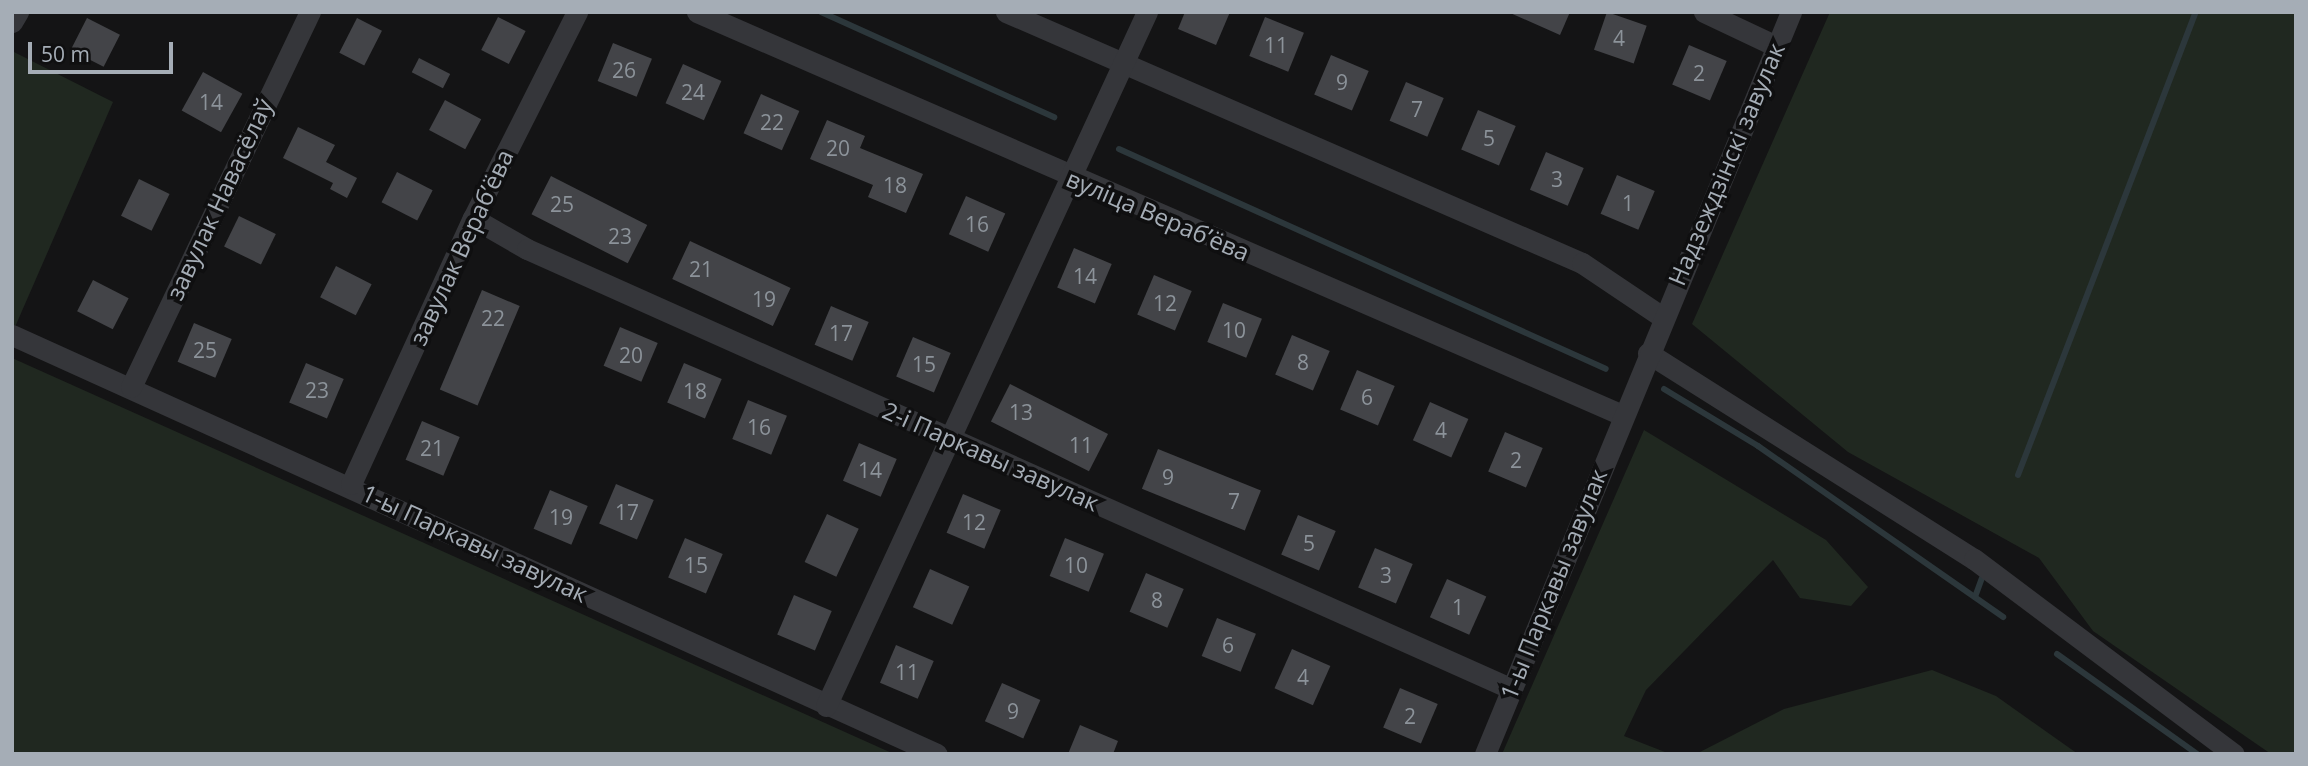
<!DOCTYPE html>
<html>
<head>
<meta charset="utf-8">
<style>
	body { margin:0 }
	#map { position:relative; width:2308px; height:766px; overflow:hidden; background:#141415; font-family:"Open Sans",sans-serif }
	div>[style] { position:absolute }
	[style*='--x'] { left:calc(var(--x)*1px); top:calc(var(--y)*1px); width:calc(var(--w)*1px); rotate:calc(var(--a)*1deg) }
	.green>* { inset:0; background:#202820 }
	.stream>* { height:6px; margin:-3px; padding:0 3px; transform-origin:3px; border-radius:3px; background:#2c373b }
	.building>* { inset:0; background:#434448; transform-origin:0 0 }
	.minor>* { height:21px; margin:-10.5px; padding:0 10.5px; transform-origin:10.5px; border-radius:10.5px; background:#35363a }
	span { translate:-50% -50%; white-space:nowrap; text-align:center; line-height:1.15; -webkit-text-stroke:7px #0f0f10; paint-order:stroke }
	.number-label { font-size:21px; color:#8c939a }
	.number-label span { -webkit-text-stroke-width:0 }
	.street-label { font-size:24px; color:#a5adb6 }
	.frame { position:absolute; inset:0; border:14px solid #a5adb6; pointer-events:none }
	.scale { position:absolute; left:28px; top:42px; width:145px; height:32px; box-sizing:border-box; border:4px solid #a5adb6; border-top:0; padding-left:9px; font-size:21px; line-height:24px; white-space:nowrap; color:#a5adb6; -webkit-text-stroke:5px #0f0f10; paint-order:stroke }
</style>
</head>
<body>
<div id="map">
	<div class="green">
		<div style="clip-path:polygon(1830px 12px,2296px 12px,2296px 754px,2271px 754px,2093px 631px,2039px 558px,1848px 452px,1692px 324px)"></div>
		<div style="clip-path:polygon(12px 51px,113px 102px,15px 327px,12px 325px)"></div>
		<div style="clip-path:polygon(12px 358px,894px 754px,12px 754px)"></div>
		<div style="clip-path:polygon(1644px 430px,1826px 540px,1868px 587px,1851px 606px,1800px 598px,1773px 560px,1646px 690px,1624px 736px,1670px 754px,1502px 754px)"></div>
		<div style="clip-path:polygon(1932px 670px,1996px 696px,2078px 754px,1696px 754px,1784px 709px)"></div>
	</div>
	<div class="stream">
		<div style="--x:821;--y:12;--w:256;--a:24.3"></div>
		<div style="--x:1119;--y:149;--w:534;--a:24.31"></div>
		<div style="--x:1664;--y:389;--w:110;--a:31.2"></div>
		<div style="--x:1758;--y:446;--w:299;--a:34.9"></div>
		<div style="--x:2018;--y:475;--w:496;--a:-69"></div>
		<div style="--x:1975;--y:597;--w:20;--a:-70"></div>
		<div style="--x:2057;--y:654;--w:172;--a:35.5"></div>
	</div>
	<div class="building">
		<div style="clip-path:polygon(1185px 12px,1230px 12px,1216px 45px,1178px 29px)"></div>
		<div style="clip-path:polygon(1508px 12px,1570px 12px,1560px 35px)"></div>
		<div style="left:1607px;top:12px;width:42px;height:40px;rotate:19deg"></div>
		<div style="left:498px;top:17px;width:31px;height:37px;rotate:27deg"></div>
		<div style="left:1265px;top:17px;width:42px;height:42px;rotate:22deg"></div>
		<div style="left:87px;top:18px;width:37px;height:36px;rotate:27deg"></div>
		<div style="left:357px;top:18px;width:28px;height:39px;rotate:27deg"></div>
		<div style="left:613px;top:43px;width:42px;height:41px;rotate:22deg"></div>
		<div style="left:1689px;top:45px;width:41px;height:43px;rotate:23deg"></div>
		<div style="left:1331px;top:55px;width:41px;height:43px;rotate:23deg"></div>
		<div style="left:419px;top:58px;width:35px;height:16px;rotate:27deg"></div>
		<div style="left:683px;top:64px;width:42px;height:43px;rotate:24deg"></div>
		<div style="left:203px;top:72px;width:45px;height:44px;rotate:29deg"></div>
		<div style="left:1406px;top:82px;width:41px;height:42px;rotate:23deg"></div>
		<div style="left:761px;top:94px;width:42px;height:43px;rotate:24deg"></div>
		<div style="left:445px;top:100px;width:41px;height:34px;rotate:28deg"></div>
		<div style="left:1478px;top:110px;width:41px;height:43px;rotate:23deg"></div>
		<div style="clip-path:polygon(827px 120px,865px 136px,860px 148px,923px 174px,906px 213px,868px 197px,873px 185px,810px 159px)"></div>
		<div style="clip-path:polygon(298px 127px,335px 145px,326px 162px,357px 178px,347px 198px,330px 189px,333px 183px,283px 158px)"></div>
		<div style="left:1546px;top:152px;width:41px;height:41px;rotate:23deg"></div>
		<div style="left:397px;top:172px;width:40px;height:34px;rotate:27deg"></div>
		<div style="left:1617px;top:175px;width:41px;height:42px;rotate:23deg"></div>
		<div style="left:551px;top:176px;width:108px;height:43px;rotate:27deg"></div>
		<div style="left:139px;top:179px;width:34px;height:41px;rotate:26deg"></div>
		<div style="left:966px;top:196px;width:43px;height:42px;rotate:24deg"></div>
		<div style="left:239px;top:216px;width:41px;height:34px;rotate:26deg"></div>
		<div style="left:690px;top:241px;width:111px;height:42px;rotate:25deg"></div>
		<div style="left:1074px;top:248px;width:41px;height:43px;rotate:23deg"></div>
		<div style="left:336px;top:266px;width:40px;height:35px;rotate:27deg"></div>
		<div style="left:1154px;top:275px;width:41px;height:43px;rotate:23deg"></div>
		<div style="left:93px;top:280px;width:40px;height:35px;rotate:27deg"></div>
		<div style="left:482px;top:290px;width:41px;height:108px;rotate:23deg"></div>
		<div style="left:1223px;top:303px;width:42px;height:42px;rotate:22deg"></div>
		<div style="left:831px;top:306px;width:41px;height:42px;rotate:23deg"></div>
		<div style="left:194px;top:323px;width:41px;height:42px;rotate:23deg"></div>
		<div style="left:620px;top:327px;width:41px;height:42px;rotate:23deg"></div>
		<div style="left:1292px;top:335px;width:41px;height:43px;rotate:23deg"></div>
		<div style="left:913px;top:337px;width:41px;height:43px;rotate:23deg"></div>
		<div style="left:306px;top:363px;width:41px;height:43px;rotate:23deg"></div>
		<div style="left:684px;top:363px;width:41px;height:43px;rotate:23deg"></div>
		<div style="left:1357px;top:370px;width:41px;height:43px;rotate:23deg"></div>
		<div style="left:1010px;top:384px;width:110px;height:42px;rotate:27deg"></div>
		<div style="left:748px;top:400px;width:42px;height:42px;rotate:22deg"></div>
		<div style="left:1430px;top:402px;width:42px;height:42px;rotate:24deg"></div>
		<div style="left:422px;top:421px;width:41px;height:42px;rotate:23deg"></div>
		<div style="left:1505px;top:432px;width:41px;height:43px;rotate:23deg"></div>
		<div style="left:859px;top:443px;width:41px;height:41px;rotate:23deg"></div>
		<div style="left:1158px;top:449px;width:111px;height:43px;rotate:22deg"></div>
		<div style="left:616px;top:484px;width:41px;height:43px;rotate:23deg"></div>
		<div style="left:550px;top:490px;width:41px;height:42px;rotate:23deg"></div>
		<div style="left:963px;top:494px;width:41px;height:42px;rotate:23deg"></div>
		<div style="left:827px;top:514px;width:35px;height:53px;rotate:25deg"></div>
		<div style="left:1298px;top:515px;width:41px;height:43px;rotate:23deg"></div>
		<div style="left:685px;top:538px;width:41px;height:43px;rotate:23deg"></div>
		<div style="left:1065px;top:538px;width:42px;height:41px;rotate:22deg"></div>
		<div style="left:1375px;top:548px;width:41px;height:43px;rotate:23deg"></div>
		<div style="left:930px;top:569px;width:43px;height:42px;rotate:24deg"></div>
		<div style="left:1146px;top:573px;width:41px;height:42px;rotate:23deg"></div>
		<div style="left:1447px;top:579px;width:43px;height:42px;rotate:24deg"></div>
		<div style="left:794px;top:595px;width:41px;height:43px;rotate:23deg"></div>
		<div style="left:1217px;top:618px;width:42px;height:41px;rotate:22deg"></div>
		<div style="left:896px;top:645px;width:41px;height:41px;rotate:23deg"></div>
		<div style="left:1292px;top:649px;width:42px;height:43px;rotate:24deg"></div>
		<div style="left:1002px;top:683px;width:42px;height:42px;rotate:24deg"></div>
		<div style="left:1400px;top:688px;width:41px;height:43px;rotate:23deg"></div>
		<div style="clip-path:polygon(1080px 725px,1118px 741px,1113px 754px,1068px 754px)"></div>
	</div>
	<div class="minor">
		<div style="--x:697;--y:12;--w:1007;--a:23.53"></div>
		<div style="--x:1006;--y:12;--w:628;--a:23.55"></div>
		<div style="--x:1582;--y:263;--w:95;--a:33.9"></div>
		<div style="--x:1704;--y:12;--w:80;--a:25.3"></div>
		<div style="--x:12;--y:22;--w:12;--a:-59"></div>
		<div style="--x:473;--y:218;--w:62;--a:29.9"></div>
		<div style="--x:527;--y:249;--w:1079;--a:24.07"></div>
		<div style="--x:12;--y:335;--w:1015;--a:24.37"></div>
		<div style="--x:1648;--y:353;--w:386;--a:32.3"></div>
		<div style="--x:1974;--y:559;--w:325;--a:36.9"></div>
		<div style="--x:131;--y:387;--w:416;--a:-64.5"></div>
		<div style="--x:351;--y:484;--w:293;--a:-65.4"></div>
		<div style="--x:473;--y:218;--w:231;--a:-63.2"></div>
		<div style="--x:826;--y:706;--w:765;--a:-65.18"></div>
		<div style="--x:1485;--y:754;--w:803;--a:-67.59"></div>
	</div>
	<div class="number-label">
		<span style="left:1619px;top:38px">4</span>
		<span style="left:1276px;top:45px">11</span>
		<span style="left:624px;top:70px">26</span>
		<span style="left:1699px;top:73px">2</span>
		<span style="left:1342px;top:82px">9</span>
		<span style="left:693px;top:92px">24</span>
		<span style="left:211px;top:102px">14</span>
		<span style="left:1417px;top:109px">7</span>
		<span style="left:772px;top:122px">22</span>
		<span style="left:1489px;top:138px">5</span>
		<span style="left:838px;top:148px">20</span>
		<span style="left:1557px;top:179px">3</span>
		<span style="left:895px;top:185px">18</span>
		<span style="left:1628px;top:203px">1</span>
		<span style="left:562px;top:204px">25</span>
		<span style="left:977px;top:224px">16</span>
		<span style="left:620px;top:236px">23</span>
		<span style="left:701px;top:269px">21</span>
		<span style="left:1085px;top:276px">14</span>
		<span style="left:764px;top:299px">19</span>
		<span style="left:1165px;top:303px">12</span>
		<span style="left:493px;top:318px">22</span>
		<span style="left:1234px;top:330px">10</span>
		<span style="left:841px;top:333px">17</span>
		<span style="left:205px;top:350px">25</span>
		<span style="left:631px;top:355px">20</span>
		<span style="left:1303px;top:362px">8</span>
		<span style="left:924px;top:364px">15</span>
		<span style="left:317px;top:390px">23</span>
		<span style="left:695px;top:391px">18</span>
		<span style="left:1367px;top:397px">6</span>
		<span style="left:1021px;top:412px">13</span>
		<span style="left:759px;top:427px">16</span>
		<span style="left:1441px;top:430px">4</span>
		<span style="left:1081px;top:445px">11</span>
		<span style="left:432px;top:448px">21</span>
		<span style="left:1516px;top:460px">2</span>
		<span style="left:870px;top:470px">14</span>
		<span style="left:1168px;top:477px">9</span>
		<span style="left:1234px;top:501px">7</span>
		<span style="left:627px;top:512px">17</span>
		<span style="left:561px;top:517px">19</span>
		<span style="left:974px;top:522px">12</span>
		<span style="left:1309px;top:543px">5</span>
		<span style="left:696px;top:565px">15</span>
		<span style="left:1076px;top:565px">10</span>
		<span style="left:1386px;top:575px">3</span>
		<span style="left:1157px;top:600px">8</span>
		<span style="left:1458px;top:607px">1</span>
		<span style="left:1228px;top:645px">6</span>
		<span style="left:907px;top:672px">11</span>
		<span style="left:1303px;top:677px">4</span>
		<span style="left:1013px;top:711px">9</span>
		<span style="left:1410px;top:716px">2</span>
	</div>
	<div class="street-label">
		<span style="left:1726px;top:164px;rotate:-67deg">Надзеждзінскі завулак</span>
		<span style="left:219px;top:199px;rotate:-65deg">завулак Навасёлаў</span>
		<span style="left:1158px;top:215px;rotate:23deg">вуліца Верабʼёва</span>
		<span style="left:461px;top:247px;rotate:-65deg">завулак Верабʼёва</span>
		<span style="left:991px;top:456px;rotate:24deg">2-і Паркавы завулак</span>
		<span style="left:475px;top:543px;rotate:25deg">1-ы Паркавы завулак</span>
		<span style="left:1553px;top:584px;rotate:-68deg">1-ы Паркавы завулак</span>
	</div>
	<div class="frame"></div>
	<div class="scale">50 m</div>
</div>
</body>
</html>
